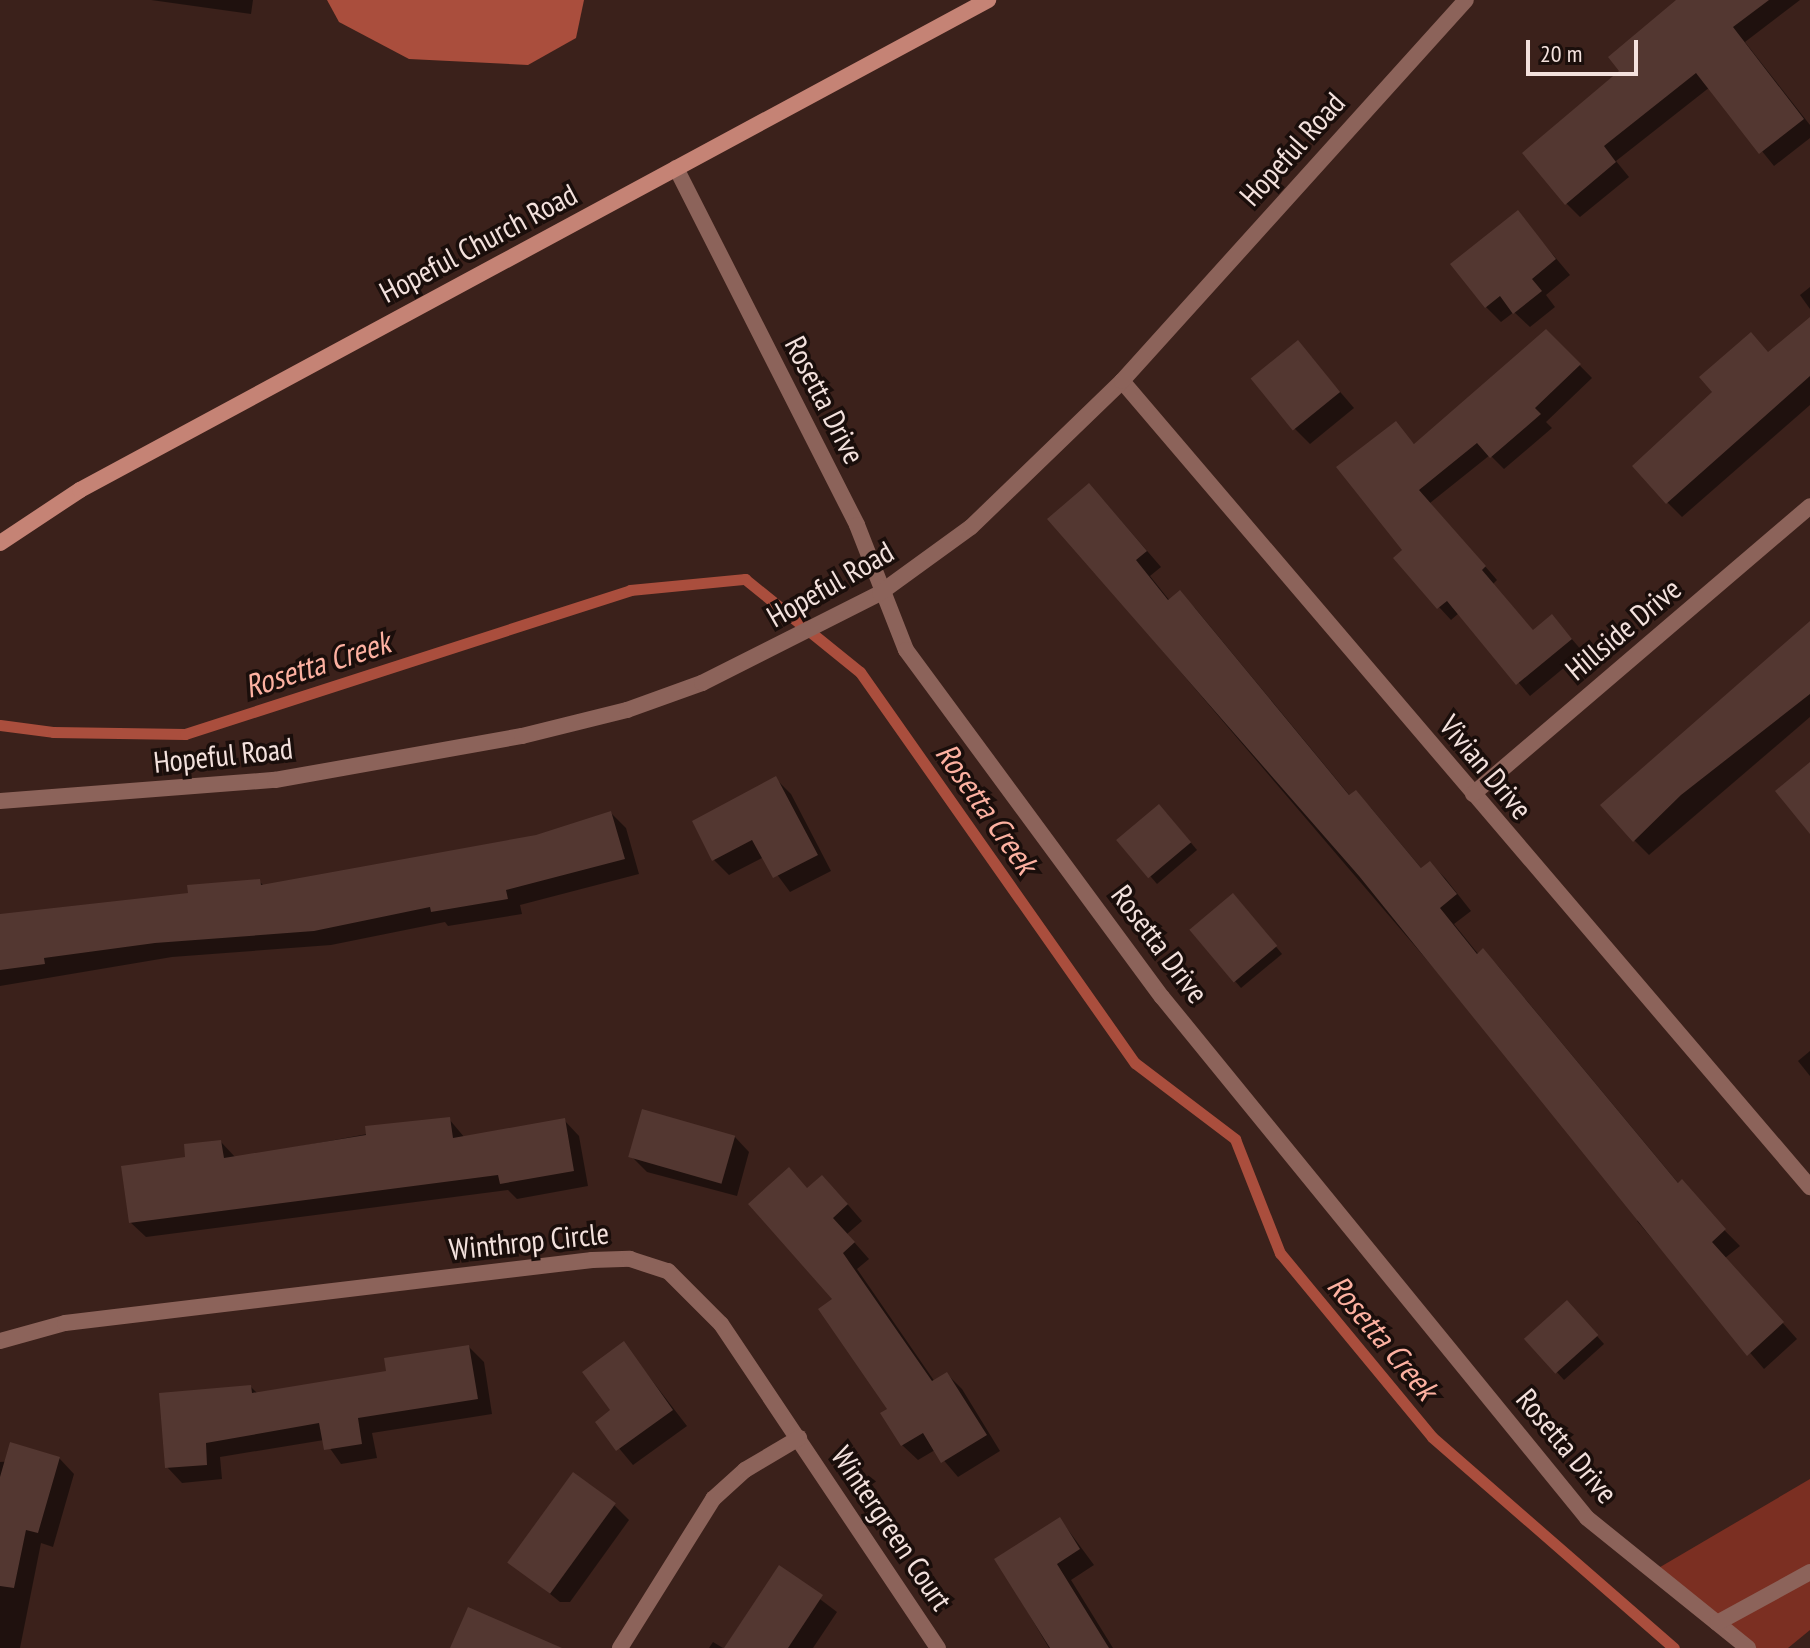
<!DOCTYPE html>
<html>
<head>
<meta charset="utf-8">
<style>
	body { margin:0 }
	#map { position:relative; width:1810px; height:1648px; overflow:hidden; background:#3b211b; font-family:"PT Sans Narrow",sans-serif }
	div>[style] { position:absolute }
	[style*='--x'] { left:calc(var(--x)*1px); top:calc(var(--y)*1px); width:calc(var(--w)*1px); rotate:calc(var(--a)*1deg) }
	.green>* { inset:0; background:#7b2f22 }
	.water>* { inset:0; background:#aa4e3d }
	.shadow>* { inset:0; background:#0007 }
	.stream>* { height:11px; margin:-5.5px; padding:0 5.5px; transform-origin:5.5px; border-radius:5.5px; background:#aa4e3d }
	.building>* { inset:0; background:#533731; transform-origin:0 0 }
	.street>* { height:16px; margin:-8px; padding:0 8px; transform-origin:8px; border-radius:8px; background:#8c635a }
	.secondary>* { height:16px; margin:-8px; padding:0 8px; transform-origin:8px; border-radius:8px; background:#c58375 }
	span { translate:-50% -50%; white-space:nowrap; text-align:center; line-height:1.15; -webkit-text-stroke:7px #1a0e0b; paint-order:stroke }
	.street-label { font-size:30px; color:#f3e1dd }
	.water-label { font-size:32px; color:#fdb1a1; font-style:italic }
	.scale { position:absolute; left:1526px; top:40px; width:112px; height:36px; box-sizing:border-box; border:4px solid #f3e1dd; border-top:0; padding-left:10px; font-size:24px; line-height:28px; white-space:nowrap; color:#f3e1dd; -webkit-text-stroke:6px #1a0e0b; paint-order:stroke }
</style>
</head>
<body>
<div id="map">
	<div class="green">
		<div style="clip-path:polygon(1810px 1479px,1810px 1630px,1788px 1648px,1748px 1648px,1650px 1573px)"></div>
	</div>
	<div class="water">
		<div style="clip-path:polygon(327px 0,584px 0,576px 38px,528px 65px,409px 59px,339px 22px)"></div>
	</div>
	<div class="shadow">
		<div style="clip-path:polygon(151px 0,253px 0,251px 14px)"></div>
		<div style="clip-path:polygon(1679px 0,1800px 0,1745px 42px,1810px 125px,1810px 138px,1774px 166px,1710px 87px,1616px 161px,1629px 177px,1580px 217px,1566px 203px,1622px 72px)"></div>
		<div style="clip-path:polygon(1518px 213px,1570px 275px,1546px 295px,1555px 307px,1530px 327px,1514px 312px,1501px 322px,1486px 307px)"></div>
		<div style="clip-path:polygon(1810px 287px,1810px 309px,1800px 295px)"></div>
		<div style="clip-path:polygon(1810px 319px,1810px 405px,1682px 517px,1667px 502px,1769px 354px)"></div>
		<div style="clip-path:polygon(1546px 331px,1592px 378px,1546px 422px,1552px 428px,1504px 469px,1490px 455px,1430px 503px,1497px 580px,1493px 584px,1534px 632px,1564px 630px,1583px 652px,1530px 696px,1459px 613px,1451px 620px,1439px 607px,1404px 551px,1395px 424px,1415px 445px)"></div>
		<div style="clip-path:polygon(1298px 343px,1354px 408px,1310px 444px,1295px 429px)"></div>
		<div style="clip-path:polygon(1104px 501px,1161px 567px,1150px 576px,1170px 601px,1180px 593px,1195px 608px,1351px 797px,1356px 793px,1371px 808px,1422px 869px,1430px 863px,1445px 878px,1471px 911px,1454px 924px,1479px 955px,1483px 951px,1498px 966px,1679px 1184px,1740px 1246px,1725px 1258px,1797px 1339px,1764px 1369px,1637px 1221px,1640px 1219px,1556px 1111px,1050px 519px)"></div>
		<div style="clip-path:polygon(1810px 624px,1810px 717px,1649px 855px,1634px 840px)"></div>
		<div style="clip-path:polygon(776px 779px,791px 794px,831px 871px,790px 892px,764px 857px,729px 875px,714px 860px,695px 822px)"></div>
		<div style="clip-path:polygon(611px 813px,626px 828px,639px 874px,520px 905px,522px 914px,448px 926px,445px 922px,331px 945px,172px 957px,0 986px,0 917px,190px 895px,259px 881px,264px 886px,537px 837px)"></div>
		<div style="clip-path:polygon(1166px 813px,1197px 850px,1157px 884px,1119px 840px)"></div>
		<div style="clip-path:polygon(1240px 902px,1282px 954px,1241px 988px,1191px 930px)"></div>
		<div style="clip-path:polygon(1810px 1051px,1810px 1076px,1798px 1061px)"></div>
		<div style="clip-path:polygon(449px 1119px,465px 1138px,564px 1120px,579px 1136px,588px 1186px,517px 1199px,508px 1190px,146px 1237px,130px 1222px,188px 1159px,221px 1142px,236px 1158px)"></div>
		<div style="clip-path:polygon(734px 1136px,749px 1152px,737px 1196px,647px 1172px,631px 1156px)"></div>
		<div style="clip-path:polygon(808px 1190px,837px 1192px,862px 1221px,847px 1234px,869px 1259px,857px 1269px,935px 1382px,947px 1374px,962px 1389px,1000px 1451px,958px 1477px,935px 1450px,918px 1460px,902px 1445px,883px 1413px,890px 1409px,835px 1299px)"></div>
		<div style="clip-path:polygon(1574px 1310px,1604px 1344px,1564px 1380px,1527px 1339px)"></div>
		<div style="clip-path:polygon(624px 1344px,687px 1426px,633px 1465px,597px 1422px,613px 1411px)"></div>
		<div style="clip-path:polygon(469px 1347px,484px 1362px,492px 1414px,372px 1433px,377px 1458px,341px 1464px,324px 1440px,220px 1457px,222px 1479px,182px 1483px,167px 1467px,251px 1387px,258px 1394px,388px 1373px)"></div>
		<div style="clip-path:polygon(59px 1458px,74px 1474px,53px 1547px,41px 1543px,20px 1648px,0 1648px,0 1462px)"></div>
		<div style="clip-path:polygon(614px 1505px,629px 1520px,570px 1602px,560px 1602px,511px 1562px)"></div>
		<div style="clip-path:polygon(1060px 1519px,1094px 1565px,1071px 1580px,1113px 1648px,1049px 1648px,997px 1560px)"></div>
		<div style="clip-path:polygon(779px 1568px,837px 1612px,813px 1648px,726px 1648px)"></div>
		<div style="clip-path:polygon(713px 1642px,723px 1648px,709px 1648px)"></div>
	</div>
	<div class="stream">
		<div style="--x:0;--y:725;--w:53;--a:7.5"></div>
		<div style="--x:53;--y:732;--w:132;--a:0.9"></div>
		<div style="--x:185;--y:734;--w:468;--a:-17.9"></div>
		<div style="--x:630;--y:590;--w:116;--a:-5.5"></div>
		<div style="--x:745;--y:579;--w:148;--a:39"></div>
		<div style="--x:860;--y:672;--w:478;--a:54.9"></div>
		<div style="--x:1135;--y:1063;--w:126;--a:37.2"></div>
		<div style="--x:1235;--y:1139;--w:123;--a:68.5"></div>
		<div style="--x:1280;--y:1253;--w:239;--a:50.4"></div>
		<div style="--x:1432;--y:1437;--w:321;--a:41.1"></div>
	</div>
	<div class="building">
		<div style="clip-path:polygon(1676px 0,1769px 0,1733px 27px,1804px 119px,1759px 154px,1696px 73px,1604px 146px,1616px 162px,1565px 205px,1522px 153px,1619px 71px,1608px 57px)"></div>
		<div style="clip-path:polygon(1518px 210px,1556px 259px,1532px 279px,1542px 291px,1513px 314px,1500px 296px,1485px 308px,1450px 264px)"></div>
		<div style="clip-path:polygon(1810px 317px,1810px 376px,1666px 504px,1632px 466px,1712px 392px,1699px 377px,1751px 332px,1768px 352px)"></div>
		<div style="clip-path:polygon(1546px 329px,1581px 364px,1535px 408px,1541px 414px,1490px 458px,1477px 443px,1419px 490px,1486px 566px,1482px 570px,1533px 630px,1552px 614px,1572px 639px,1516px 685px,1447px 601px,1437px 609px,1393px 558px,1402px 550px,1336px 467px,1396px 421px,1414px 444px)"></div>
		<div style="left:1298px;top:340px;width:67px;height:61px;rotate:51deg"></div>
		<div style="clip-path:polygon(1089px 483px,1147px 551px,1136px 560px,1168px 600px,1180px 590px,1349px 795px,1356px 790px,1421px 868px,1430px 861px,1457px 894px,1440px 908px,1477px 954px,1483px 948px,1678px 1183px,1682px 1179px,1726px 1229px,1712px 1242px,1784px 1322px,1747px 1356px,1359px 876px,1047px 519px)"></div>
		<div style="clip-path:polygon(1810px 621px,1810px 694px,1681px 795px,1633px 842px,1600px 805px)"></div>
		<div style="clip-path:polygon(1810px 762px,1810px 834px,1775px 791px)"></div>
		<div style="clip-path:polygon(776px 776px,818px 855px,773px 878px,752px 840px,712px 861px,692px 821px)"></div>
		<div style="left:1159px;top:804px;width:50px;height:56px;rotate:50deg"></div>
		<div style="clip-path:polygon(611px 811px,625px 859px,506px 890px,508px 899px,431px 912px,430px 907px,314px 931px,155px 943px,44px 958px,45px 964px,0 970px,0 914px,188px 893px,187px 885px,260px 879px,261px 885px,536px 835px)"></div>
		<div style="left:1233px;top:893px;width:69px;height:57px;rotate:50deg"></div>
		<div style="left:642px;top:1109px;width:97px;height:50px;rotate:16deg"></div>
		<div style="clip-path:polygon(450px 1117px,453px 1138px,565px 1118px,574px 1171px,500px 1184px,498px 1175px,129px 1223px,121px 1166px,185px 1157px,184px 1144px,221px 1140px,224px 1158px,366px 1135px,365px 1126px)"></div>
		<div style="clip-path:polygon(789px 1167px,807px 1188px,822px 1175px,848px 1204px,833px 1218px,855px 1242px,843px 1253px,932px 1381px,947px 1372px,987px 1435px,941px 1463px,923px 1433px,901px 1446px,880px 1413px,887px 1409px,818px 1309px,832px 1299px,748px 1204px)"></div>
		<div style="left:1567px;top:1300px;width:47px;height:58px;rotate:48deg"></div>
		<div style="clip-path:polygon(624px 1341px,673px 1410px,616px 1451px,595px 1422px,610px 1410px,582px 1372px)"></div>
		<div style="clip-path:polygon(469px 1345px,478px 1399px,358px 1418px,362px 1444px,324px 1450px,319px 1423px,206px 1443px,207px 1465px,165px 1468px,159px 1393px,251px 1385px,252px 1393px,386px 1371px,384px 1358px)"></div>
		<div style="clip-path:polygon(10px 1442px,60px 1457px,38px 1533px,26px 1530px,14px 1588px,0 1586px,0 1477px)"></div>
		<div style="left:573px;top:1472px;width:53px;height:112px;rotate:36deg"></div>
		<div style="clip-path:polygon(1060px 1517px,1080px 1549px,1057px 1564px,1109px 1648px,1050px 1648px,994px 1559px)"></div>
		<div style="clip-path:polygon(779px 1565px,823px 1595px,788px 1648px,724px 1648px)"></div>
		<div style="clip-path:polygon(468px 1607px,562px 1648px,450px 1648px)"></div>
	</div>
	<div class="street">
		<div style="--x:676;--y:168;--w:400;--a:63.1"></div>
		<div style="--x:857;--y:525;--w:134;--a:68.6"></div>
		<div style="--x:906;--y:650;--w:431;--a:53.6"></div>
		<div style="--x:1162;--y:997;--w:672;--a:50.79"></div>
		<div style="--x:1587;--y:1518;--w:207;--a:38.9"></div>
		<div style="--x:1122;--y:381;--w:1060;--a:49.52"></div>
		<div style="--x:1473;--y:794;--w:443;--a:-40.5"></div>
		<div style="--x:0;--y:801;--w:276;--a:-4.4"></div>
		<div style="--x:275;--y:780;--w:251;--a:-10.1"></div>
		<div style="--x:522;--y:736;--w:108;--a:-13.9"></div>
		<div style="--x:627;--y:710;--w:80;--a:-19.8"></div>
		<div style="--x:702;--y:683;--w:199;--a:-26.8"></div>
		<div style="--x:880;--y:593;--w:112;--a:-36"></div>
		<div style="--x:971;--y:527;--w:210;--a:-44"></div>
		<div style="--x:1122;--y:381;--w:513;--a:-47.92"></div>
		<div style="--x:0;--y:1341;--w:67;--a:-15.5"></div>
		<div style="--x:65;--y:1323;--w:531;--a:-6.82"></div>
		<div style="--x:592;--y:1260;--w:38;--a:-2"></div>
		<div style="--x:630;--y:1259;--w:40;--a:18"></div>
		<div style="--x:668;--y:1271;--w:75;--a:45"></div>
		<div style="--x:721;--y:1324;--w:390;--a:56.2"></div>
		<div style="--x:1717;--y:1623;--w:106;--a:-28.7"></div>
		<div style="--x:620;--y:1648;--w:176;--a:-58"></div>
		<div style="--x:713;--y:1499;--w:43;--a:-42.2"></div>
		<div style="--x:745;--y:1470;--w:63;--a:-30.7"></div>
	</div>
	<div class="secondary">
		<div style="--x:0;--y:543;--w:96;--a:-33.5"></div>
		<div style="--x:80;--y:490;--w:1032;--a:-28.35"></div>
	</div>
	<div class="street-label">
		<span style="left:1292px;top:149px;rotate:-48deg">Hopeful Road</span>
		<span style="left:478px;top:243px;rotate:-28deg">Hopeful Church Road</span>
		<span style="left:825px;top:400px;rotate:63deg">Rosetta Drive</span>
		<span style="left:830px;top:584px;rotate:-30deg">Hopeful Road</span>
		<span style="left:1623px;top:629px;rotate:-40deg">Hillside Drive</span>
		<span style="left:223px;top:755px;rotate:-6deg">Hopeful Road</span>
		<span style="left:1486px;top:767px;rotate:50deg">Vivian Drive</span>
		<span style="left:1160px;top:944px;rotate:53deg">Rosetta Drive</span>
		<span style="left:529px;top:1241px;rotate:-6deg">Winthrop Circle</span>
		<span style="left:1567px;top:1446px;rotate:50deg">Rosetta Drive</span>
		<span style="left:892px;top:1528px;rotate:56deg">Wintergreen Court</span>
	</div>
	<div class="water-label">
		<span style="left:317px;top:664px;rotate:-18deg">Rosetta Creek</span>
		<span style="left:987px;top:808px;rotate:55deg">Rosetta Creek</span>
		<span style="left:1383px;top:1337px;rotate:50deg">Rosetta Creek</span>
	</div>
	<div class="scale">20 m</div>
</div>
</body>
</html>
